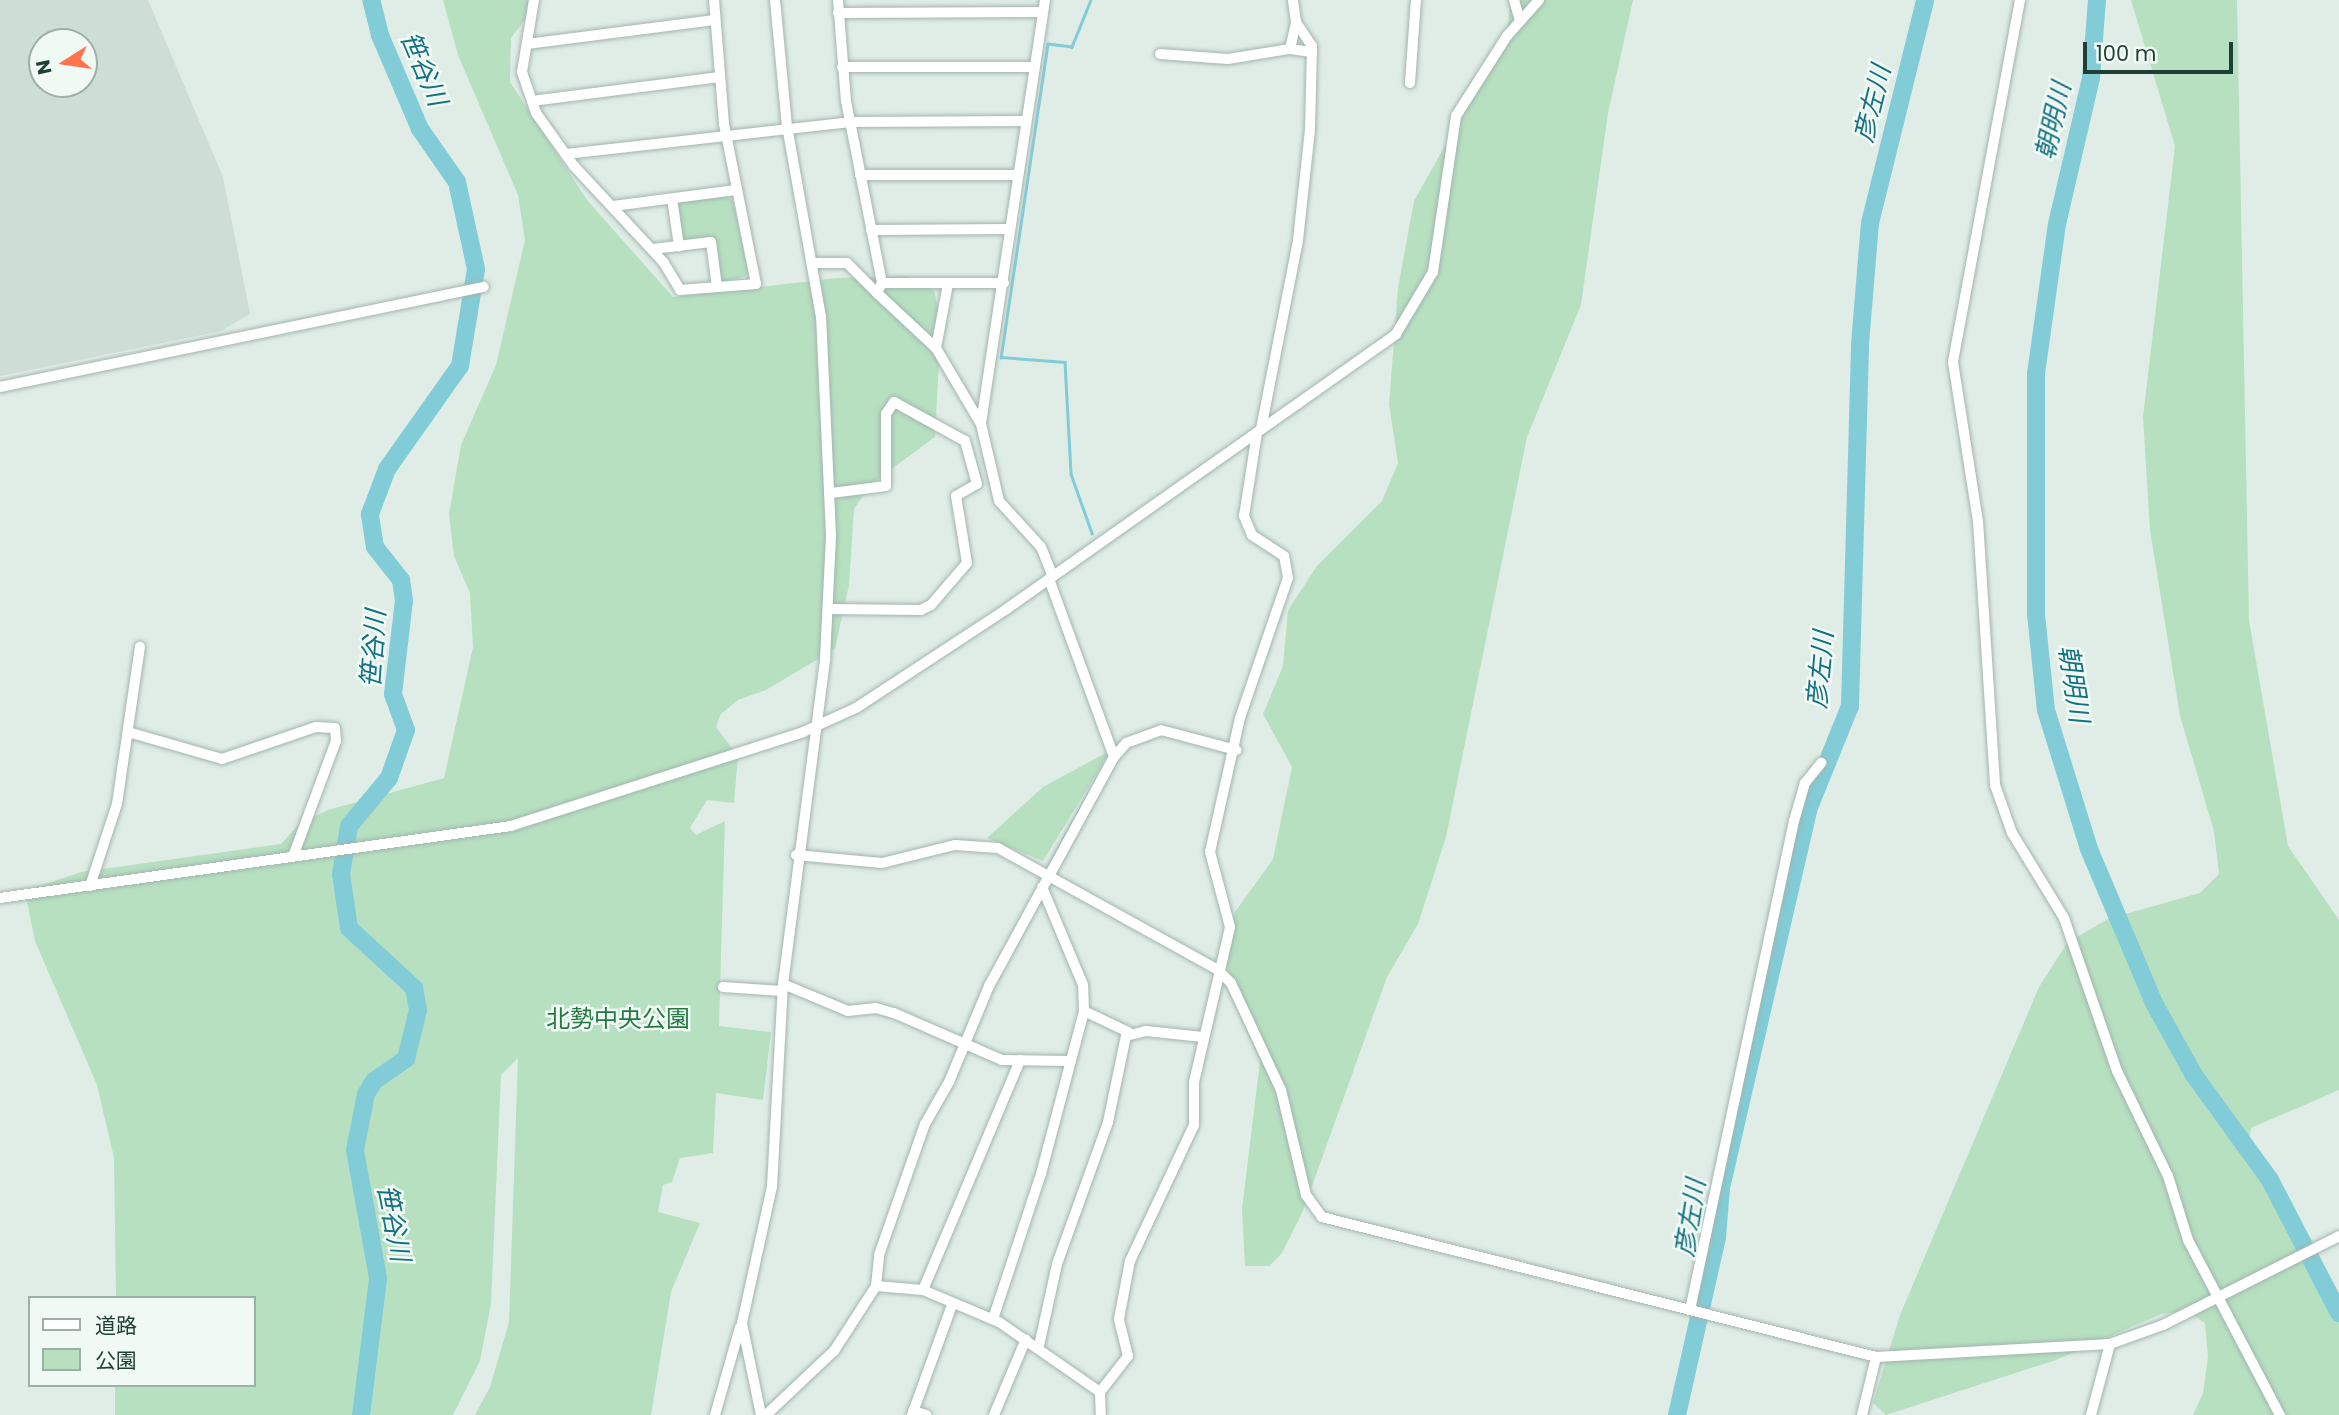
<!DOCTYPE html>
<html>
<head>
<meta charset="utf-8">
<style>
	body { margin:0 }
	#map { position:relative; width:2339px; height:1415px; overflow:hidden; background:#e0ede7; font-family:Poppins,"Noto Sans JP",sans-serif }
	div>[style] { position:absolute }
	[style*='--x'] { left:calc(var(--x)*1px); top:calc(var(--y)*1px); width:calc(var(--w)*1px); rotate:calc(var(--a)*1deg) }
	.built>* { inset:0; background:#ceddd6 }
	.green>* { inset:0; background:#b7e0c1 }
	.stream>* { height:2.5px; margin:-1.25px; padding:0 1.25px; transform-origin:1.25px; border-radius:1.25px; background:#82ccd8 }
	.river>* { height:18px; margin:-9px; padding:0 9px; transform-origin:9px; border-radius:9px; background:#82ccd8 }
	.roads { filter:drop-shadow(0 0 2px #a2b5ae) drop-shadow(0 0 2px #a2b5ae) }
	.minor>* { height:10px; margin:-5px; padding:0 5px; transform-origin:5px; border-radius:5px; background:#fff }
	span { translate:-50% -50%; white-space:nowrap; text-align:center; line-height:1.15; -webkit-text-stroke:5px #f1f9f5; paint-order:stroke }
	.park-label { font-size:24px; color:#257a44 }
	.water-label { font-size:26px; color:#137181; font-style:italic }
	.legend { position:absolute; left:28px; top:1296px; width:228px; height:91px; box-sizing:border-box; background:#f1f9f5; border:2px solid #9dafa9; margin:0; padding:9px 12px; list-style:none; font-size:21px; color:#1f3f36 }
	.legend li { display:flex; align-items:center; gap:14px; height:35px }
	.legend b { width:35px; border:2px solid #9dafa9 }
	.north { position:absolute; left:28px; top:28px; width:70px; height:70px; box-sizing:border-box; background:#f1f9f5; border:2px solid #9dafa9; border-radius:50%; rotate:258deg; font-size:19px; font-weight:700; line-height:28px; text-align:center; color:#1f3f36 }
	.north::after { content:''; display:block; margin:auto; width:24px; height:32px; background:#ff744c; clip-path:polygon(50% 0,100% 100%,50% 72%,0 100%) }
	.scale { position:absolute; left:2083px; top:42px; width:150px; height:32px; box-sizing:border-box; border:4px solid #1f3f36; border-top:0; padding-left:9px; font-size:21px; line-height:24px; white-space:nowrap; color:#1f3f36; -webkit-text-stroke:5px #f1f9f5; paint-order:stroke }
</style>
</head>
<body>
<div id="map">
	<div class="built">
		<div style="clip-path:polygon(evenodd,0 0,148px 0,223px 177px,250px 314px,221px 331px,0 376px,0 0,42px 42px,84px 42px,84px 84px,42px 84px,42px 42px)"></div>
	</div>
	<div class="green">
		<div style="clip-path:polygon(443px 0,539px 0,511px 38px,510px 82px,587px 200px,673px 297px,837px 278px,905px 276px,934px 290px,941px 322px,935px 437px,871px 484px,854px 509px,849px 585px,835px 649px,766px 690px,738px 700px,721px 714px,716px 727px,738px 756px,734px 803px,707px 800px,690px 828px,696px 835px,725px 821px,719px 1026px,771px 1032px,763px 1100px,716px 1093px,713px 1153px,680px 1158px,672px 1182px,663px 1185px,658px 1212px,700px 1223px,671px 1292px,651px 1415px,475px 1415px,490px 1387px,509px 1322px,518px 1058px,501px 1075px,491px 1304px,480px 1361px,453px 1415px,115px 1415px,115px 1385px,254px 1385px,254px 1298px,116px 1298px,114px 1158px,97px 1085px,35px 941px,25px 891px,81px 872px,281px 844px,300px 823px,328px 810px,444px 778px,473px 647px,470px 593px,454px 556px,449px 514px,461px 445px,496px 365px,525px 240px,518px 195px,458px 55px)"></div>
		<div style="clip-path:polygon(1510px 0,1633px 0,1608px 113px,1581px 305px,1527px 437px,1446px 837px,1418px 924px,1387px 977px,1303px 1211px,1282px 1253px,1269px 1266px,1245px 1266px,1242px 1209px,1260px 1061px,1236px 1007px,1227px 963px,1235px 912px,1273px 859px,1292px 767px,1263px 714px,1283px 666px,1288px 610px,1317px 566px,1382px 501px,1398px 463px,1389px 404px,1398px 288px,1414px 201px,1488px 69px,1508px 24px)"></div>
		<div style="clip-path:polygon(2131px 0,2237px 0,2249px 620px,2288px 846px,2339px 920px,2339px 1090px,2251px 1128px,2248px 1147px,2269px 1195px,2292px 1225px,2339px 1314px,2339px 1415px,2193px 1415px,2203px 1393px,2208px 1357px,2205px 1323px,2187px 1311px,2161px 1314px,2056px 1360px,1886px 1415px,1873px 1403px,1900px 1315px,2039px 987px,2067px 943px,2108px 919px,2200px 893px,2219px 874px,2214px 831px,2180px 716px,2150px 530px,2143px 417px,2175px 146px)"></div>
		<div style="clip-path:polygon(726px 196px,733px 201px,749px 275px,720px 283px,714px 239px,683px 243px,675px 203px)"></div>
		<div style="clip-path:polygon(1111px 750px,1043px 861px,987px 838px,1043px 787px)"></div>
	</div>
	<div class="stream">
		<div style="--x:1091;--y:0;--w:51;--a:112"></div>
		<div style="--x:1072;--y:47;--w:24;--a:-173"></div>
		<div style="--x:1048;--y:44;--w:317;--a:98.5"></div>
		<div style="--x:1001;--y:357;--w:64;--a:4.5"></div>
		<div style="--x:1065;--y:362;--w:112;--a:86.9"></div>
		<div style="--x:1071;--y:474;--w:63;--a:70.4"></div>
		<div style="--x:1049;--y:865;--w:112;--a:-61.1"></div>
	</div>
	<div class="river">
		<div style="--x:2097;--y:0;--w:78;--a:94.4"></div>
		<div style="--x:2091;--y:78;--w:150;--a:103.1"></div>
		<div style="--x:2057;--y:224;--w:151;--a:98"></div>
		<div style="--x:2036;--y:374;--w:240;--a:90"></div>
		<div style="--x:2036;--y:614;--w:97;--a:84.1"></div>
		<div style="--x:2046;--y:710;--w:145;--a:72.8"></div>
		<div style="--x:2089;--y:849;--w:169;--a:67.1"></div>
		<div style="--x:2155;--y:1005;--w:80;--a:60.9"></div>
		<div style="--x:2194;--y:1075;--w:130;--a:54.1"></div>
		<div style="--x:2270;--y:1180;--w:150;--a:62.6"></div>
		<div style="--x:361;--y:1415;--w:138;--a:-82.9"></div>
		<div style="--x:378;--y:1278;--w:130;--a:-100.2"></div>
		<div style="--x:355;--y:1150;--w:57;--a:-78.9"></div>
		<div style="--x:366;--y:1094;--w:15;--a:-58"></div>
		<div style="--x:374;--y:1081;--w:39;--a:-35"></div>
		<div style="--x:406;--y:1059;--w:50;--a:-76.2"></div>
		<div style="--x:418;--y:1010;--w:22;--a:-100"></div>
		<div style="--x:414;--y:988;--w:88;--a:-137.3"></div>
		<div style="--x:349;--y:928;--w:55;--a:-98.4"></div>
		<div style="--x:341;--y:874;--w:49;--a:-80.5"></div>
		<div style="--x:349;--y:826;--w:62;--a:-50.2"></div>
		<div style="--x:389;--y:778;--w:51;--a:-70.5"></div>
		<div style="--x:406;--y:730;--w:38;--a:-110"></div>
		<div style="--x:393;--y:694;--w:94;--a:-83.3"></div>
		<div style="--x:404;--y:601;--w:21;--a:-98"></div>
		<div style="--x:401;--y:580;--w:42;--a:-128.2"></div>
		<div style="--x:375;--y:547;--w:33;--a:-99"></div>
		<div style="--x:370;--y:514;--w:48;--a:-69.3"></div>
		<div style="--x:387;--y:469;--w:126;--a:-54.7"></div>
		<div style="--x:460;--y:366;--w:98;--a:-80.6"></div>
		<div style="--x:476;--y:269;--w:89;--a:-102.3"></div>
		<div style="--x:457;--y:182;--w:65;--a:-124.9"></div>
		<div style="--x:420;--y:129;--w:102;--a:-113.1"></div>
		<div style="--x:380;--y:35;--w:36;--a:-104"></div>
		<div style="--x:1677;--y:1415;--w:182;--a:-77.3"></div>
		<div style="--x:1717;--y:1237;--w:49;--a:-85.3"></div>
		<div style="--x:1721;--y:1188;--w:388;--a:-77"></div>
		<div style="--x:1808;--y:810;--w:112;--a:-68"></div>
		<div style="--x:1850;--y:706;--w:362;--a:-88.4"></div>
		<div style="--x:1860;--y:344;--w:121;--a:-85.3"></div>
		<div style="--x:1870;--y:223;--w:230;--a:-76.1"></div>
	</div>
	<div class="roads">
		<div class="minor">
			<div style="--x:534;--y:0;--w:73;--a:99.5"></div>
			<div style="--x:522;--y:72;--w:43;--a:71.1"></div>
			<div style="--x:536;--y:113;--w:65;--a:54.4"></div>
			<div style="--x:574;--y:166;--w:132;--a:47.1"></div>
			<div style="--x:664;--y:263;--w:31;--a:59"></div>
			<div style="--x:680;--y:290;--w:76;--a:-4.5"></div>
			<div style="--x:756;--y:284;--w:163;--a:-101.3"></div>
			<div style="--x:724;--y:124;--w:124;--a:-94.6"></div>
			<div style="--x:838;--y:0;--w:101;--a:85.5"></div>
			<div style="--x:846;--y:101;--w:186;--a:78.8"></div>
			<div style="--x:882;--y:283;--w:11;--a:117"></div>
			<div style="--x:877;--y:293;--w:81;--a:43"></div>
			<div style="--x:936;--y:348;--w:88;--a:59.4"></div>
			<div style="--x:1045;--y:0;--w:429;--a:98.6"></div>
			<div style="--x:981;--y:424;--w:79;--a:76.8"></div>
			<div style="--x:999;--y:501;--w:62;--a:47.6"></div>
			<div style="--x:1041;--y:547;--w:31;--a:68"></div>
			<div style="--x:1514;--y:0;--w:22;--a:74"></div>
			<div style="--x:2020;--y:0;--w:368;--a:100.5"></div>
			<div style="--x:1953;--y:362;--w:161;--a:81.1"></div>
			<div style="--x:1978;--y:521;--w:265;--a:86.3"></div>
			<div style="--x:1995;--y:785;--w:51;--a:70.5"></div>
			<div style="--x:2012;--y:833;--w:100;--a:58.5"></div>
			<div style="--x:2064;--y:918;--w:162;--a:70.9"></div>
			<div style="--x:2117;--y:1071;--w:117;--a:64.1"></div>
			<div style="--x:2168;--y:1176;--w:67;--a:72.6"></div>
			<div style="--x:2188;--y:1240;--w:198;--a:62.3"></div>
			<div style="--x:838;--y:13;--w:205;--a:-0.3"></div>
			<div style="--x:527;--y:44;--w:189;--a:-7.3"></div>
			<div style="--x:1290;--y:49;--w:28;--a:-77"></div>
			<div style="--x:1160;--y:54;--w:68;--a:4.2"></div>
			<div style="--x:1228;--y:59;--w:63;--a:-9.2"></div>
			<div style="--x:1290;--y:49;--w:22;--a:8"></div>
			<div style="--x:842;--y:67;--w:193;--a:0"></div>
			<div style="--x:1410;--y:83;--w:83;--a:-85.9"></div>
			<div style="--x:532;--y:101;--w:189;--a:-7.3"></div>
			<div style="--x:566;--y:154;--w:286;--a:-6.4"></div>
			<div style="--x:850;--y:122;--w:176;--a:-0.3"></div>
			<div style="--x:860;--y:175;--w:158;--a:0"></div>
			<div style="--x:672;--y:199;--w:48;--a:81.5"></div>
			<div style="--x:613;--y:206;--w:124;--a:-7.4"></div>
			<div style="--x:871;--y:230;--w:139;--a:-0.4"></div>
			<div style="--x:653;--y:249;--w:58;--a:-6.9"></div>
			<div style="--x:711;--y:242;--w:45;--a:82.4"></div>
			<div style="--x:814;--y:263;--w:33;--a:0"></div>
			<div style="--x:847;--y:263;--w:42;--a:45"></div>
			<div style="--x:882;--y:283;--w:122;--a:0"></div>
			<div style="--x:936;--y:348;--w:65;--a:-79.4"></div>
			<div style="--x:0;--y:387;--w:494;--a:-11.7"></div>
			<div style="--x:1261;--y:429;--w:193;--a:-78.9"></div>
			<div style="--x:1298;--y:240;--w:112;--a:-83.8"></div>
			<div style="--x:1310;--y:129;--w:83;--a:-88.6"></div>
			<div style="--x:1312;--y:46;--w:29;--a:-124"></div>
			<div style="--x:1296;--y:22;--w:22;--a:-98"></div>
			<div style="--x:1049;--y:579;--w:189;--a:69.9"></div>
			<div style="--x:829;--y:609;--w:92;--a:0.6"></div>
			<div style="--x:921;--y:610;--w:11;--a:-27"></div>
			<div style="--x:931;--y:605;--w:55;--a:-49.4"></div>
			<div style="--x:967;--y:563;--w:68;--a:-99.3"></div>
			<div style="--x:956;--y:496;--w:24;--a:-30"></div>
			<div style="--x:977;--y:484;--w:45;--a:-105.6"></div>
			<div style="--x:965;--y:441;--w:81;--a:-151.2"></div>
			<div style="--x:894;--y:402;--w:14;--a:124"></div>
			<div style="--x:886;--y:414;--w:72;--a:90"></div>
			<div style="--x:886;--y:486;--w:55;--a:172.7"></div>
			<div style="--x:128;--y:732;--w:98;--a:16"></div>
			<div style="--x:222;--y:759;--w:99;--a:-18.8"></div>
			<div style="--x:316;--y:727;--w:19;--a:3"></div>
			<div style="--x:335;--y:728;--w:13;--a:86"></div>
			<div style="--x:336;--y:741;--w:121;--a:110.4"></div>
			<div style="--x:796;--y:855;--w:86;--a:5.3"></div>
			<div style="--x:882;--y:863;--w:75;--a:-13.9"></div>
			<div style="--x:955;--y:845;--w:43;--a:4"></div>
			<div style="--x:998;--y:848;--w:252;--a:29"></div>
			<div style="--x:1218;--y:970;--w:18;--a:45"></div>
			<div style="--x:1231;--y:983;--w:118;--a:65"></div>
			<div style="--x:1281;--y:1090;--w:108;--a:76.6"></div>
			<div style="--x:1306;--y:1195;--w:27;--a:54"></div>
			<div style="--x:1322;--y:1217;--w:571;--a:14.18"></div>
			<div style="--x:1876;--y:1357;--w:234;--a:-3.2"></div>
			<div style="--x:2110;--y:1344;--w:56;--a:-19.7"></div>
			<div style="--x:2163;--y:1325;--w:197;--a:-26.8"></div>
			<div style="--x:90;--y:886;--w:86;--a:-71.8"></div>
			<div style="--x:117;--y:804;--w:159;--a:-81.7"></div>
			<div style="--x:0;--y:898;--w:516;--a:-8.02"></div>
			<div style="--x:511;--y:826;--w:307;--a:-17.8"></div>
			<div style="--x:803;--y:732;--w:58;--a:-24.4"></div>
			<div style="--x:856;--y:708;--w:182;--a:-33.3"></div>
			<div style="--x:1008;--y:608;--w:475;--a:-35.2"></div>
			<div style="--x:1396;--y:334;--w:72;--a:-59.2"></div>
			<div style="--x:1433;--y:272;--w:158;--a:-81.6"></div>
			<div style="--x:1456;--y:116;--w:95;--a:-57.5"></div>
			<div style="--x:1507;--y:36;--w:48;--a:-48.4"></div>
			<div style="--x:783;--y:984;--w:70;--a:22.6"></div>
			<div style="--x:848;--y:1011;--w:28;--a:-6"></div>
			<div style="--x:876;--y:1008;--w:19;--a:16"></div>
			<div style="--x:894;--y:1013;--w:118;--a:23.5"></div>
			<div style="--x:1002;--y:1060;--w:67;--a:0.9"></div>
			<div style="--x:723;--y:987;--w:59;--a:3.9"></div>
			<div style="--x:1084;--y:1011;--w:49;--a:25.5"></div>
			<div style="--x:876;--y:1286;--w:47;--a:4.9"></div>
			<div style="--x:923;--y:1290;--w:82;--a:22.8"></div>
			<div style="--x:999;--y:1322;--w:123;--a:34.7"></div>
			<div style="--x:923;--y:1290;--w:250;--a:-67.1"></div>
			<div style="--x:1690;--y:1310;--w:500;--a:-78"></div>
			<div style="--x:1794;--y:821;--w:40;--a:-74"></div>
			<div style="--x:1805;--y:783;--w:26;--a:-51"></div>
			<div style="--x:993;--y:1319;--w:153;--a:-71.7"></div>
			<div style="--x:1041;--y:1174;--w:169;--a:-75.2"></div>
			<div style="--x:1084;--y:1011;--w:26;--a:-92"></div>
			<div style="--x:1083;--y:985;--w:106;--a:-112.7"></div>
			<div style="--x:1039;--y:1346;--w:84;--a:-77.6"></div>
			<div style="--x:1057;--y:1264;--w:151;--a:-70.2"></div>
			<div style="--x:1108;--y:1122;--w:88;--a:-78.2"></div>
			<div style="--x:1126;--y:1036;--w:21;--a:-14"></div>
			<div style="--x:1146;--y:1031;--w:57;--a:6"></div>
			<div style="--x:1100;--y:1392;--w:46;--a:-52.1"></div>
			<div style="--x:1128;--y:1356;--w:38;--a:-104"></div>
			<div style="--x:1119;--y:1319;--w:59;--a:-79.3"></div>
			<div style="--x:1130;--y:1261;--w:150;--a:-64.8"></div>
			<div style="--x:1194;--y:1125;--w:43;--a:-90"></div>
			<div style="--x:1194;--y:1082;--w:159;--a:-76.9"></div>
			<div style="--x:1230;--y:927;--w:78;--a:-104.9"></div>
			<div style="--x:1210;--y:852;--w:137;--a:-77.4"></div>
			<div style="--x:1240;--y:718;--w:148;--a:-71.1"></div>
			<div style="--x:1288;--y:578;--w:22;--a:-100"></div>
			<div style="--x:1284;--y:556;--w:38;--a:-147"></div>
			<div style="--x:1252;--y:535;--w:21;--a:-113"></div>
			<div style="--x:1244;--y:516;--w:84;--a:-81.1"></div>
			<div style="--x:1100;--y:1392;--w:23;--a:88"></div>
			<div style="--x:913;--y:1411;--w:14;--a:17"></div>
			<div style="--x:715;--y:1415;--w:91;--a:-74.1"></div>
			<div style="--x:761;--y:1415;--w:94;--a:-101.7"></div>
			<div style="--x:742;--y:1323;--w:139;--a:-77.6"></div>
			<div style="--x:772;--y:1187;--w:203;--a:-86.9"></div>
			<div style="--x:783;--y:984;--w:328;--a:-82.6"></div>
			<div style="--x:825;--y:659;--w:124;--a:-87.2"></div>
			<div style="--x:831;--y:535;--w:218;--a:-92.6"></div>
			<div style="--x:821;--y:317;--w:193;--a:-100.1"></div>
			<div style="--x:787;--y:127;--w:128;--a:-95.4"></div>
			<div style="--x:766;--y:1415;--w:93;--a:-43.3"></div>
			<div style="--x:834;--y:1351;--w:77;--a:-57.1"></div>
			<div style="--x:876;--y:1286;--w:31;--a:-84"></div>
			<div style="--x:879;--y:1255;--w:139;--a:-70.7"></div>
			<div style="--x:925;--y:1124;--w:48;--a:-60.3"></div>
			<div style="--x:949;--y:1082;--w:104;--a:-67.4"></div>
			<div style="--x:989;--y:986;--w:261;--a:-61.4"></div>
			<div style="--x:1114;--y:757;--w:18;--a:-49"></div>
			<div style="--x:1126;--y:743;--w:37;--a:-20"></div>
			<div style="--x:1161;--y:730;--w:78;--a:14.9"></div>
			<div style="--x:912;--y:1415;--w:117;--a:-70"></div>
			<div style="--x:994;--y:1415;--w:82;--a:-67.2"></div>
			<div style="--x:1862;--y:1415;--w:60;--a:-76.4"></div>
			<div style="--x:2091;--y:1415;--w:73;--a:-75"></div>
		</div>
	</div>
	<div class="park-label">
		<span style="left:618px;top:1019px">北勢中央公園</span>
	</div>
	<div class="water-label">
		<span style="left:423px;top:69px;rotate:67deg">笹谷川</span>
		<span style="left:1873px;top:104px;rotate:-76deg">彦左川</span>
		<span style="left:2054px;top:121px;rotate:-77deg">朝明川</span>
		<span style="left:374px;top:649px;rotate:-86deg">笹谷川</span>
		<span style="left:1821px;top:670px;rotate:-85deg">彦左川</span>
		<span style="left:2073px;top:684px;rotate:81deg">朝明川</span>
		<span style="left:1691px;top:1218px;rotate:-81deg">彦左川</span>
		<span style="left:393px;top:1223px;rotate:79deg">笹谷川</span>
	</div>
	<ul class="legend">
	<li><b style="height:9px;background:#fff"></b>道路</li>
	<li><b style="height:19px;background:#b7e0c1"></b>公園</li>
	</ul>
	<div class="north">N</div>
	<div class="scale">100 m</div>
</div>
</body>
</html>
